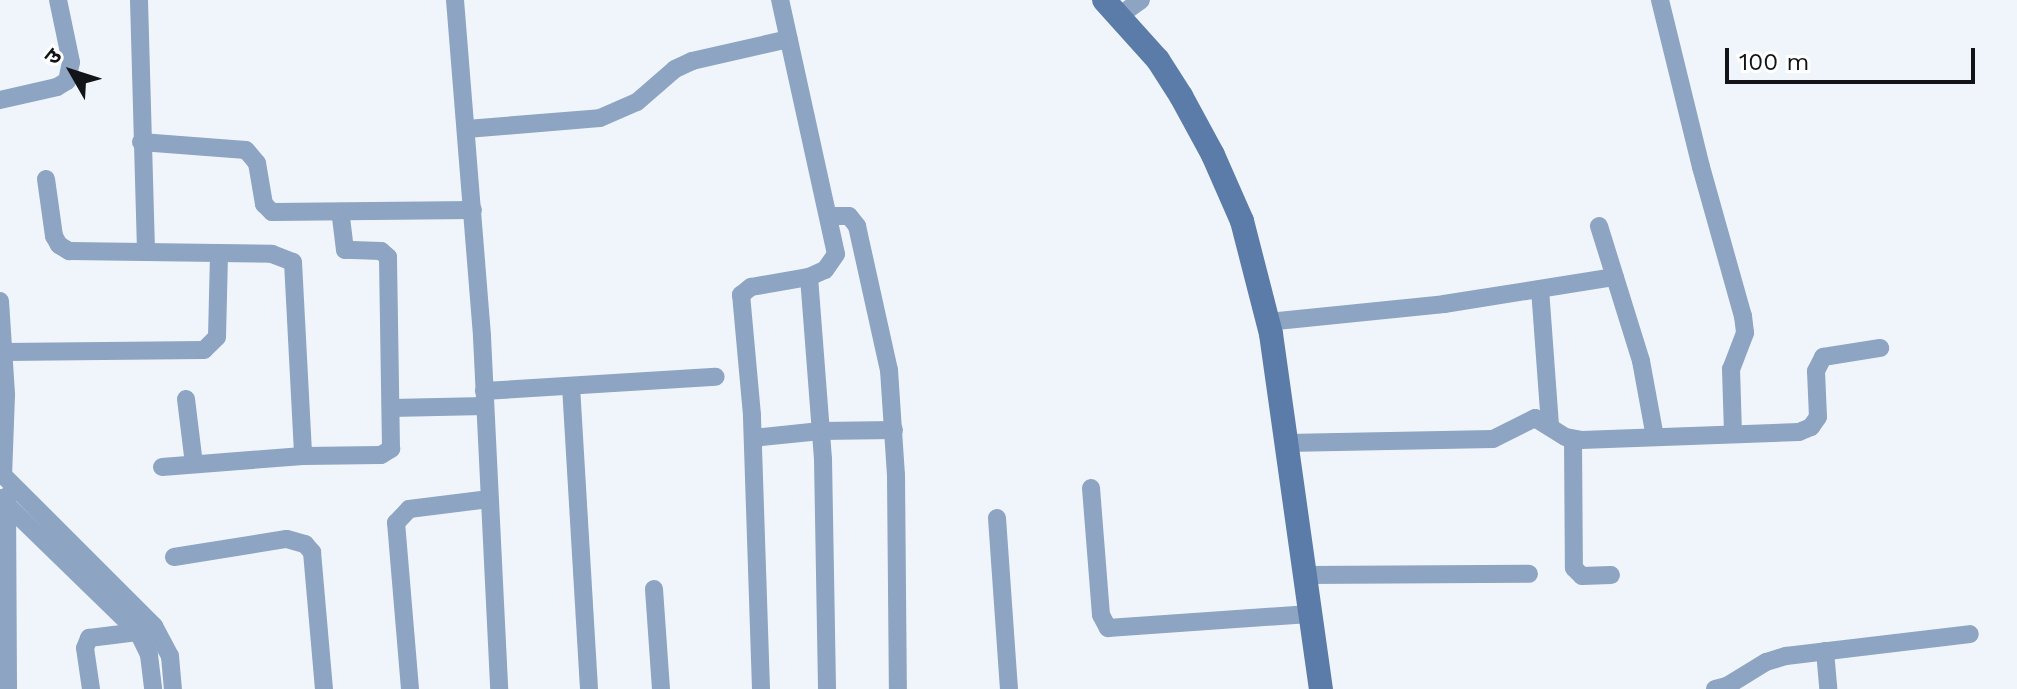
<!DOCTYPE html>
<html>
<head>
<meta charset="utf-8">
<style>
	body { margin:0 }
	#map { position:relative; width:2017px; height:689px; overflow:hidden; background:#f0f5fc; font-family:"Work Sans","Noto Sans Devanagari",sans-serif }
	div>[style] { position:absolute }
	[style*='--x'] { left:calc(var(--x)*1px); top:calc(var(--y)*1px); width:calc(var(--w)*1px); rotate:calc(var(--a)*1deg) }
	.street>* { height:18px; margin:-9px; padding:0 9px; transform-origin:9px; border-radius:9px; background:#8da4c2 }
	.secondary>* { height:24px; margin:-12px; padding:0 12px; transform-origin:12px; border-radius:12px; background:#5b7ca8 }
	span { translate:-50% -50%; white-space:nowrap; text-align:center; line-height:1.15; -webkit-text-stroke:6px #fff; paint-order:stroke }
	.north { position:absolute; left:32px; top:32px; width:80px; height:80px; -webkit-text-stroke:6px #fff; paint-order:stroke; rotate:309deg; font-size:22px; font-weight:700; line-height:32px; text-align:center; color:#131417 }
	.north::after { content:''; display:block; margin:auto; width:28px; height:36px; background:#131417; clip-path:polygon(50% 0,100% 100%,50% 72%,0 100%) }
	.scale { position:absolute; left:1725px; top:48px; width:250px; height:36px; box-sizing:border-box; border:4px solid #131417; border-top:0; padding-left:10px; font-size:24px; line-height:28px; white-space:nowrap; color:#131417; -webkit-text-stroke:6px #fff; paint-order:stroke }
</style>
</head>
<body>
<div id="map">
	<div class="street">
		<div style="--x:139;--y:0;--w:252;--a:88.4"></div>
		<div style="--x:455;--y:0;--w:338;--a:85.4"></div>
		<div style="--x:482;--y:337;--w:352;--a:87.2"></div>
		<div style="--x:1660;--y:0;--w:172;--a:76.2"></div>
		<div style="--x:1701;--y:167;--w:155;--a:74.3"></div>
		<div style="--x:1743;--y:316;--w:17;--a:83"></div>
		<div style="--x:1745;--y:333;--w:39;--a:111"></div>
		<div style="--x:1731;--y:369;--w:65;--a:88.2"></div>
		<div style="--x:1119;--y:16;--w:27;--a:-36"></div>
		<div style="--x:0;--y:100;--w:58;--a:-12.8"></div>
		<div style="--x:57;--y:87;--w:12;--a:-31"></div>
		<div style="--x:67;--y:81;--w:19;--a:-78"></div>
		<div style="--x:71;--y:62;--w:63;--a:-101.8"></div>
		<div style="--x:467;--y:129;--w:133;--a:-4.7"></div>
		<div style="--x:600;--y:118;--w:40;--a:-23.4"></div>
		<div style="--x:637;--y:102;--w:50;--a:-41"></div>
		<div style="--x:675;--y:69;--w:19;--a:-25"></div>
		<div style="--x:692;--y:61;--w:99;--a:-12.8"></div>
		<div style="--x:141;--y:142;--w:105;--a:4.4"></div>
		<div style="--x:246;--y:150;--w:17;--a:50"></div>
		<div style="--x:257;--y:163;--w:42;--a:80.3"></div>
		<div style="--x:264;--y:204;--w:11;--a:45"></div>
		<div style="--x:272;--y:212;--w:201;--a:-0.6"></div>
		<div style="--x:46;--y:179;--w:58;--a:82"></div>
		<div style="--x:54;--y:236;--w:10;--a:61"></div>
		<div style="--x:59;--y:245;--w:12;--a:31"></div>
		<div style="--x:69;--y:251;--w:203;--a:0.8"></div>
		<div style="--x:272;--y:254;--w:22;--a:21"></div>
		<div style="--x:293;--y:262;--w:194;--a:87"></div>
		<div style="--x:829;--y:216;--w:20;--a:0"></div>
		<div style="--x:849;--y:216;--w:13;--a:51"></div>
		<div style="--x:857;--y:226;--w:148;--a:77.5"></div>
		<div style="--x:889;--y:370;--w:105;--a:86.2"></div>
		<div style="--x:896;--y:475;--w:214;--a:89.5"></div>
		<div style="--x:1599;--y:226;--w:141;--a:72.7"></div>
		<div style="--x:1641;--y:361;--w:77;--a:79.6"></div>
		<div style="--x:809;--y:277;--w:183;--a:85.6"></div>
		<div style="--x:823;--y:459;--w:230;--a:89"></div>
		<div style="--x:1540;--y:289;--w:136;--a:85.8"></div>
		<div style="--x:0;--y:301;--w:94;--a:86.3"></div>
		<div style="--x:6;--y:395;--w:80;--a:92.1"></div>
		<div style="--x:1268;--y:322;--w:177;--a:-5.8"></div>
		<div style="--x:1444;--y:304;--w:173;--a:-9"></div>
		<div style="--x:4;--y:352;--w:200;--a:-0.6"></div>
		<div style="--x:204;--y:350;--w:18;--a:-45"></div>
		<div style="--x:217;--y:337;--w:84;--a:-88.6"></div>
		<div style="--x:571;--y:386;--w:304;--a:86.6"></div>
		<div style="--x:484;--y:391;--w:232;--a:-3.5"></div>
		<div style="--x:186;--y:399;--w:65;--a:83"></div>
		<div style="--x:391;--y:408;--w:94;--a:-1.2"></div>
		<div style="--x:753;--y:438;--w:68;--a:-5.9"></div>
		<div style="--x:821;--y:431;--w:73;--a:-0.8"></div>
		<div style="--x:1573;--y:440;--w:128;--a:89.6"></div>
		<div style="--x:1574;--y:568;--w:11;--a:45"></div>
		<div style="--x:1582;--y:576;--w:29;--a:-2"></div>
		<div style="--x:1286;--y:443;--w:207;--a:-1.1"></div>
		<div style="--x:1493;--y:439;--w:47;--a:-26.6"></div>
		<div style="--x:1535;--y:418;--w:36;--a:32"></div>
		<div style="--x:1566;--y:437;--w:15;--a:11"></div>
		<div style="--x:1581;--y:440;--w:218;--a:-2.1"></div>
		<div style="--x:1799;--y:432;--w:13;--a:-23"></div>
		<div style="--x:1811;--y:427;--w:12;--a:-55"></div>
		<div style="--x:1818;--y:417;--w:46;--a:-92.5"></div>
		<div style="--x:1816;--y:371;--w:16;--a:-63"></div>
		<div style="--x:1823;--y:357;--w:58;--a:-9"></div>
		<div style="--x:162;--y:467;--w:141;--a:-4.5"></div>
		<div style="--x:303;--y:456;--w:78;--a:-0.7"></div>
		<div style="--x:381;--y:455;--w:12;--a:-31"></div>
		<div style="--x:391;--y:449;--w:192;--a:-90.9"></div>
		<div style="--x:388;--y:257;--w:9;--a:-139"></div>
		<div style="--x:381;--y:251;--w:36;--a:-178"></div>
		<div style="--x:345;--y:250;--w:38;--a:-97"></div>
		<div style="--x:0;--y:472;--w:218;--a:45"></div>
		<div style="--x:154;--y:626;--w:34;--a:62"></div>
		<div style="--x:170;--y:656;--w:33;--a:85"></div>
		<div style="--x:1091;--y:488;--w:127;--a:85.5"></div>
		<div style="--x:1101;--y:615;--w:15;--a:62"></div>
		<div style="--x:1108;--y:628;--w:202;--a:-4"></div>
		<div style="--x:7;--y:496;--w:193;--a:89.7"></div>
		<div style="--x:0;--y:498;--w:192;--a:44.2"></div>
		<div style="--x:138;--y:632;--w:25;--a:64"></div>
		<div style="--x:149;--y:655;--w:34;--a:83"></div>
		<div style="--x:997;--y:518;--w:171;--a:86"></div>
		<div style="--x:174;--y:557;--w:114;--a:-9.1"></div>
		<div style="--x:287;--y:539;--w:19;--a:16"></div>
		<div style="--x:305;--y:544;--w:11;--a:49"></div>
		<div style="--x:312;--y:552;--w:138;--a:85"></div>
		<div style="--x:1305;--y:575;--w:224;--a:-0.3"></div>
		<div style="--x:654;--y:589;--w:100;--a:86"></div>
		<div style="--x:1825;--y:651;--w:38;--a:85"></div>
		<div style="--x:91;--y:689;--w:41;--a:-98.3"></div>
		<div style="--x:85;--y:648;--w:11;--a:-68"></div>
		<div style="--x:89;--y:638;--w:49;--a:-7"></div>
		<div style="--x:410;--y:689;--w:167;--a:-94.8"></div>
		<div style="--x:396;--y:523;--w:19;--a:-47"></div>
		<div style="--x:409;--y:509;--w:81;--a:-7.1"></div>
		<div style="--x:761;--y:689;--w:274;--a:-91.9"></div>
		<div style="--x:752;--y:415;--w:121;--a:-95.2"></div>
		<div style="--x:741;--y:295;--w:13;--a:-39"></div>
		<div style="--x:751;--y:287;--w:59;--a:-9.8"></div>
		<div style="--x:809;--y:277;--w:17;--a:-24"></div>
		<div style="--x:825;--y:270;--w:19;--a:-55"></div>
		<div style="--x:836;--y:254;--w:260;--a:-102.4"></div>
		<div style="--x:1715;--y:689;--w:12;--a:-14"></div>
		<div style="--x:1727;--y:686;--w:46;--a:-31.6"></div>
		<div style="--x:1766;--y:662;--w:21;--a:-17"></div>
		<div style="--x:1786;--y:656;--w:185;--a:-6.8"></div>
	</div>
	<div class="secondary">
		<div style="--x:1104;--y:0;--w:81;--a:48"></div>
		<div style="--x:1158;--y:60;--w:43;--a:57.4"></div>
		<div style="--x:1181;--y:96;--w:67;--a:61.5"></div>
		<div style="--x:1213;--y:155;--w:72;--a:66.3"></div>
		<div style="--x:1242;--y:221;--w:117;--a:75.6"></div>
		<div style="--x:1271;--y:334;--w:359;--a:82"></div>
	</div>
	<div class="north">उ</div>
	<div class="scale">100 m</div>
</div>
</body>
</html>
